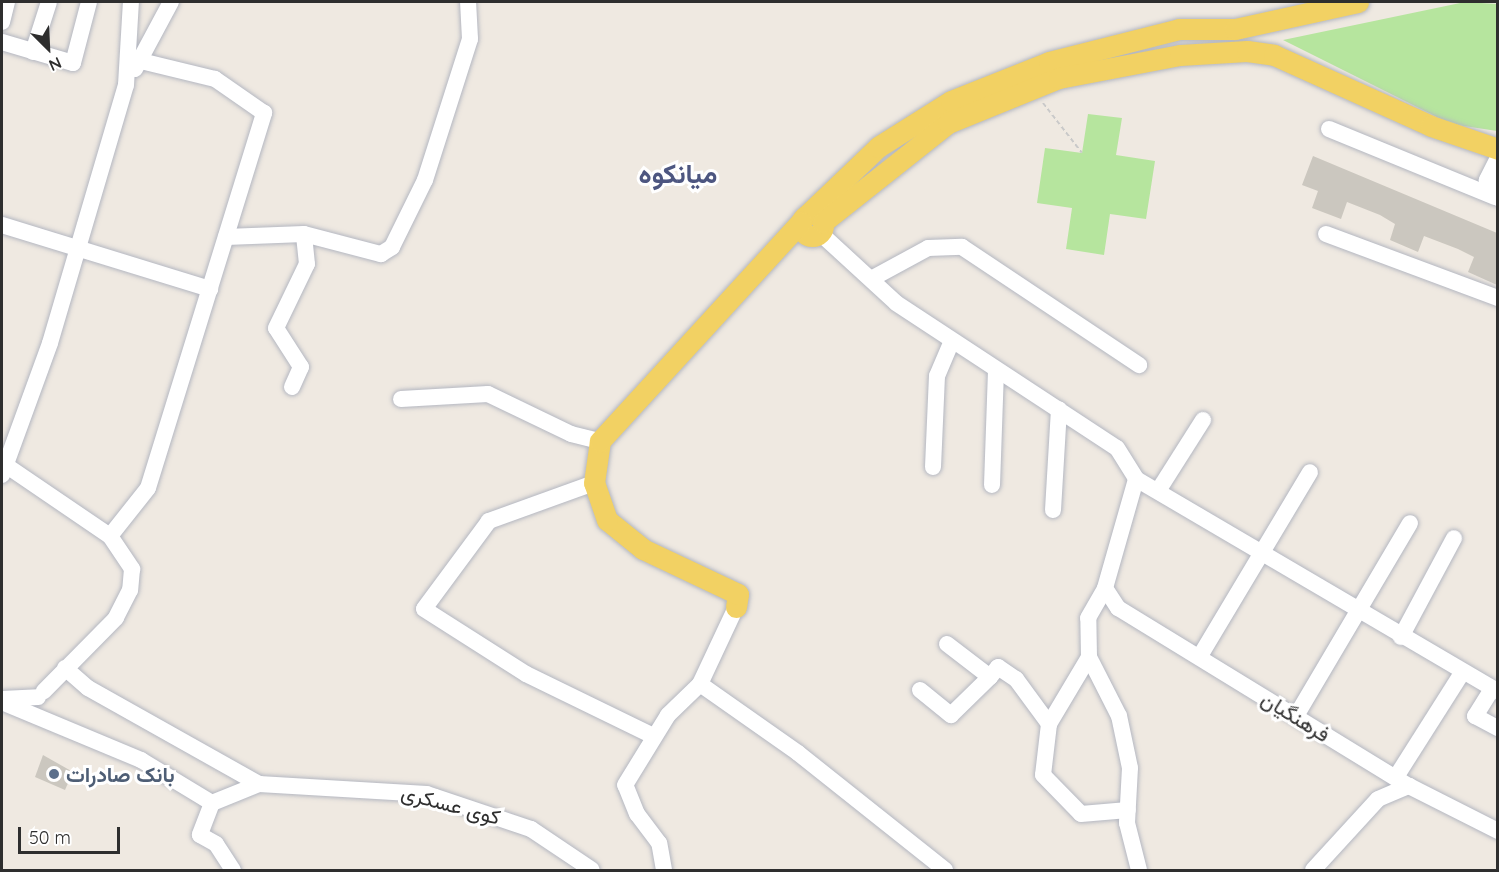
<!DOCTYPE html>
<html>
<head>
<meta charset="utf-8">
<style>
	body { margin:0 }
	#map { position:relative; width:1499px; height:872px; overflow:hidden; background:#efe9e1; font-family:Quicksand,Vazirmatn,sans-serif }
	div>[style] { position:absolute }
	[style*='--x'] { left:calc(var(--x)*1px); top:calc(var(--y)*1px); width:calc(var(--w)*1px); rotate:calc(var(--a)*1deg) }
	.green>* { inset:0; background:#b6e59e }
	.building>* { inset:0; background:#cbc7bf }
	.path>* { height:2px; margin-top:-1px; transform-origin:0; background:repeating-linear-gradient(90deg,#c9c9c9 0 4.5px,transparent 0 7.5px) }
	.roads { filter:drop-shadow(0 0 2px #b4b7c1) drop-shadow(0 0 2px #b4b7c1) }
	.minor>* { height:16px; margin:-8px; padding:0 8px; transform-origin:8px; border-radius:8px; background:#fff }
	.major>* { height:21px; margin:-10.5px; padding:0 10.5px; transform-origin:10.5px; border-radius:10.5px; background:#f2d163 }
	.major>.ring { margin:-10.5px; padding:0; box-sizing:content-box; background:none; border:21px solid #f2d163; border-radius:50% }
	.dots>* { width:16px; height:16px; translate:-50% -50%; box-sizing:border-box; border:3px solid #fff; border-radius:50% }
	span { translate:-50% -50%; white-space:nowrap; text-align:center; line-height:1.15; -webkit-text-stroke:6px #fff; paint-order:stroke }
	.street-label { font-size:21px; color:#2e2e2e }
	.service-label { font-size:21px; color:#4e5e75; font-weight:700 }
	.left { translate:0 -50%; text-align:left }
	.district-label { font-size:27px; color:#4d5680; font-weight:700 }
	.frame { position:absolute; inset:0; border:3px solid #2e2e2e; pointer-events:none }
	.north { position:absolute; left:18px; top:18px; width:60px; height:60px; -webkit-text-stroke:4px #fff; paint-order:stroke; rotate:156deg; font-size:16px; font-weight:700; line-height:24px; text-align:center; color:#2e2e2e }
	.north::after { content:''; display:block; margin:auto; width:21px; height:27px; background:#2e2e2e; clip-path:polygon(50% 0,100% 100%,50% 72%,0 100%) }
	.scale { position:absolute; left:18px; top:827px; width:102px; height:27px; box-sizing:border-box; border:3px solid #2e2e2e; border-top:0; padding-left:8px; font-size:18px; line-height:21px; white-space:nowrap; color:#2e2e2e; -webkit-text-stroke:4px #fff; paint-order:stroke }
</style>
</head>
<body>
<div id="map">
	<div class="green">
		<div style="clip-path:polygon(1465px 2px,1497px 4px,1497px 131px,1451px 124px,1283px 40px)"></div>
		<div style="clip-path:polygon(1088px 114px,1122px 118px,1116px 155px,1155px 161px,1146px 219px,1110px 214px,1104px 255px,1066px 249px,1072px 208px,1037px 203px,1045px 148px,1082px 153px)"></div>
	</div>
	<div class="building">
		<div style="clip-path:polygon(1313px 156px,1497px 233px,1497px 285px,1468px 272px,1474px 257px,1458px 249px,1424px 236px,1418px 252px,1390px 240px,1395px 224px,1380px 215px,1347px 202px,1341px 219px,1312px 208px,1318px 191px,1302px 185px)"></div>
		<div style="clip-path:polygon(43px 755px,73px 772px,65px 790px,35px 777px)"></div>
	</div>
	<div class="path">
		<div style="--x:1043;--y:103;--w:63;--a:52"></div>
	</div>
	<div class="roads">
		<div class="minor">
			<div style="--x:2;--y:22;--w:21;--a:-76"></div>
			<div style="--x:2;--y:42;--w:74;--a:16.5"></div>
			<div style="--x:73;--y:63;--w:63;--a:-75.3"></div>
			<div style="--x:33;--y:52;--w:52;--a:-72.3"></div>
			<div style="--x:135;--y:69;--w:76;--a:-61.8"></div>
			<div style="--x:1329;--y:129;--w:179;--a:22.3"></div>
			<div style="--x:1498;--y:158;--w:25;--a:117"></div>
			<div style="--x:1487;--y:180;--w:21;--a:59"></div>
			<div style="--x:2;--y:225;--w:218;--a:17.1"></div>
			<div style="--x:820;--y:233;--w:103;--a:42.6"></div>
			<div style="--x:896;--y:303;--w:264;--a:33.3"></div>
			<div style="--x:1117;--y:448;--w:36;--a:58"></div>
			<div style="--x:1326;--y:234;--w:184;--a:20.4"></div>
			<div style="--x:226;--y:237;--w:78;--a:-2.2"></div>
			<div style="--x:304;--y:234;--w:80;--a:14.6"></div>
			<div style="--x:381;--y:254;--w:13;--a:-32"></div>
			<div style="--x:392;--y:247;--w:75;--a:-63.8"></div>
			<div style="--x:425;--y:180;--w:148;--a:-72.3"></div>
			<div style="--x:470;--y:39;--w:37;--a:-93"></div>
			<div style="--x:871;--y:279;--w:65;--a:-28.5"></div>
			<div style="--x:928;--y:248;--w:34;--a:-2"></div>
			<div style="--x:962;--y:247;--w:213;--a:33.7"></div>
			<div style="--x:292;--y:387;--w:22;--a:-66"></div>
			<div style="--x:301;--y:367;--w:46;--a:-122.7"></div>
			<div style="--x:276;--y:328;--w:71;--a:-64.2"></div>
			<div style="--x:307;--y:264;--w:30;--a:-96"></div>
			<div style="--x:401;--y:399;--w:87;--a:-3.3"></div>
			<div style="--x:488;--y:394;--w:92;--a:25.7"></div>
			<div style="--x:571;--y:434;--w:30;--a:14"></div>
			<div style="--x:7;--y:466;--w:125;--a:34.2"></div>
			<div style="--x:110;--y:536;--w:40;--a:56"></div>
			<div style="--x:132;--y:569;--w:21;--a:95"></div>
			<div style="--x:130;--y:590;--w:31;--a:117"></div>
			<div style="--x:116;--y:618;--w:103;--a:134.6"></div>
			<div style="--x:933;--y:467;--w:91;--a:-87.5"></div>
			<div style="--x:937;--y:376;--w:36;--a:-67"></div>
			<div style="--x:2;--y:475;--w:140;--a:-70"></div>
			<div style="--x:50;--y:343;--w:269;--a:-73.6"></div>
			<div style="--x:126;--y:85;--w:83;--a:-86.6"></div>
			<div style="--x:594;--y:483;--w:112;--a:160.1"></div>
			<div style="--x:489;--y:521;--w:109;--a:126.5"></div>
			<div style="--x:424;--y:609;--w:121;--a:32.5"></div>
			<div style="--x:526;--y:674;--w:141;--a:26"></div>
			<div style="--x:992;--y:485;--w:115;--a:-88"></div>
			<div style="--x:1158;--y:491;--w:84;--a:-57.6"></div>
			<div style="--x:1053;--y:510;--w:101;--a:-86.6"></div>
			<div style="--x:110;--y:536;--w:61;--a:-51.6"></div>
			<div style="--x:148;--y:488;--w:393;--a:-72.8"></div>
			<div style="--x:264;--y:113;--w:60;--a:-145.2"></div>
			<div style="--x:215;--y:79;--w:89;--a:-166.4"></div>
			<div style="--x:1105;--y:588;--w:24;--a:57"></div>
			<div style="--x:1118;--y:608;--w:341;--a:31.5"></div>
			<div style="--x:1409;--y:786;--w:100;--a:26.8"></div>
			<div style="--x:1401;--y:637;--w:112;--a:-61.8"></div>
			<div style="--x:947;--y:644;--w:54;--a:37.5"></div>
			<div style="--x:990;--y:677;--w:13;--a:-51"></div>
			<div style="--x:998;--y:667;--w:22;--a:34"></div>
			<div style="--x:1016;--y:679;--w:56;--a:53.7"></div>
			<div style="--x:1200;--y:656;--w:214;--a:-59.1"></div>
			<div style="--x:1089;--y:657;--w:78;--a:120.8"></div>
			<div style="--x:1049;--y:724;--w:51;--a:96.7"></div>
			<div style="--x:1043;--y:775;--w:54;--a:45.7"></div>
			<div style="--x:1081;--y:814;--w:47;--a:-4.9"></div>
			<div style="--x:65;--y:668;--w:30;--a:41"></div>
			<div style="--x:88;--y:688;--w:196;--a:29.3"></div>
			<div style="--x:700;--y:684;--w:120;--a:35.1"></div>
			<div style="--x:798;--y:753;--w:188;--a:38.5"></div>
			<div style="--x:1492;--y:689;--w:32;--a:122"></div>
			<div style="--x:1475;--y:716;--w:26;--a:28"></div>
			<div style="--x:920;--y:690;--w:40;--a:39"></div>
			<div style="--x:951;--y:715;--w:54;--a:-44.3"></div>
			<div style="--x:2;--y:699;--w:36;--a:-3"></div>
			<div style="--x:2;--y:702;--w:151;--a:22.6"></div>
			<div style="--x:141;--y:760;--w:83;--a:31.2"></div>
			<div style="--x:212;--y:803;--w:51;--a:-22"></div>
			<div style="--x:259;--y:784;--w:168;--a:3.4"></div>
			<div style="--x:427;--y:794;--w:110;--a:18.6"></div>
			<div style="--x:531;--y:829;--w:73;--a:33.9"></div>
			<div style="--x:1296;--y:716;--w:224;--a:-59.4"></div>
			<div style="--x:1396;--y:777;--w:123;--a:-57.6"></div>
			<div style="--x:212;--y:803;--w:34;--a:111"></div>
			<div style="--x:200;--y:835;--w:18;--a:29"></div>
			<div style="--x:216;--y:844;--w:31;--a:57"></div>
			<div style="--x:664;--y:870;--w:27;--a:-100"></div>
			<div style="--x:659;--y:843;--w:36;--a:-127"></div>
			<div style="--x:637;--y:814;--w:31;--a:-112"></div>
			<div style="--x:625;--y:785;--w:82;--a:-58.4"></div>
			<div style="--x:668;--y:715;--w:45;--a:-44.1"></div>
			<div style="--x:700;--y:684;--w:85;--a:-64.9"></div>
			<div style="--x:1139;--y:870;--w:49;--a:-104.3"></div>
			<div style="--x:1127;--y:823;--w:55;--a:-86.9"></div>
			<div style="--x:1130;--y:768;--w:53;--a:-101.9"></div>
			<div style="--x:1119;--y:716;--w:66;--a:-117"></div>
			<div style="--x:1089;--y:657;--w:39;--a:-91"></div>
			<div style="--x:1088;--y:618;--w:34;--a:-60"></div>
			<div style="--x:1105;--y:588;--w:113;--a:-74.1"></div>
			<div style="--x:1136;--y:479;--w:420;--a:30.4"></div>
			<div style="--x:1313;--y:870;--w:96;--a:-47.5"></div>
			<div style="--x:1378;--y:799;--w:34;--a:-23"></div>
		</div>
		<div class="major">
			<div class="ring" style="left:801px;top:214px;width:1px;height:1px"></div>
			<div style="--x:808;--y:214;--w:97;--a:-43.7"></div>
			<div style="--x:878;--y:147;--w:86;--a:-32.2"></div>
			<div style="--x:951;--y:101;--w:105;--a:-21.7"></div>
			<div style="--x:1049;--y:62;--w:134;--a:-14.2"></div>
			<div style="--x:1179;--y:29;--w:56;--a:0"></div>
			<div style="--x:1235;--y:29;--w:126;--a:-12.4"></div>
			<div style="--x:823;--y:222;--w:159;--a:-38.4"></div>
			<div style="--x:948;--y:123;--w:120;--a:-22.1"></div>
			<div style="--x:1059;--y:78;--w:123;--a:-10.8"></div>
			<div style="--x:1180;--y:55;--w:67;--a:-3.4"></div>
			<div style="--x:1247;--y:51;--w:27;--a:8"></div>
			<div style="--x:1274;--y:55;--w:172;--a:24.3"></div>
			<div style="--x:1431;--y:126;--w:71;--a:18.9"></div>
			<div style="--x:736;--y:607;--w:13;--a:-81"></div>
			<div style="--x:738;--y:594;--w:105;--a:-154.7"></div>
			<div style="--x:643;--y:549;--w:46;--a:-141.1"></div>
			<div style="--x:607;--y:520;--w:39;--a:-109"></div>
			<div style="--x:594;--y:483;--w:42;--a:-81.9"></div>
			<div style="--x:600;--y:441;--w:297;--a:-47.5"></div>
		</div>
	</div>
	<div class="dots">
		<div style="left:54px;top:774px;background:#5c6f8a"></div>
	</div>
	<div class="street-label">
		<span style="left:1296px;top:716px;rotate:32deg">فرهنگیان</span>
		<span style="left:451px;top:804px;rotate:15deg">کوی عسکری</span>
	</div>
	<div class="service-label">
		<span class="left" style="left:66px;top:774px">بانک صادرات</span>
	</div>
	<div class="district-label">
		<span style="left:678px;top:174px">میانکوه</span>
	</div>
	<div class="frame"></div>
	<div class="north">N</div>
	<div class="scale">50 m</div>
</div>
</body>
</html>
